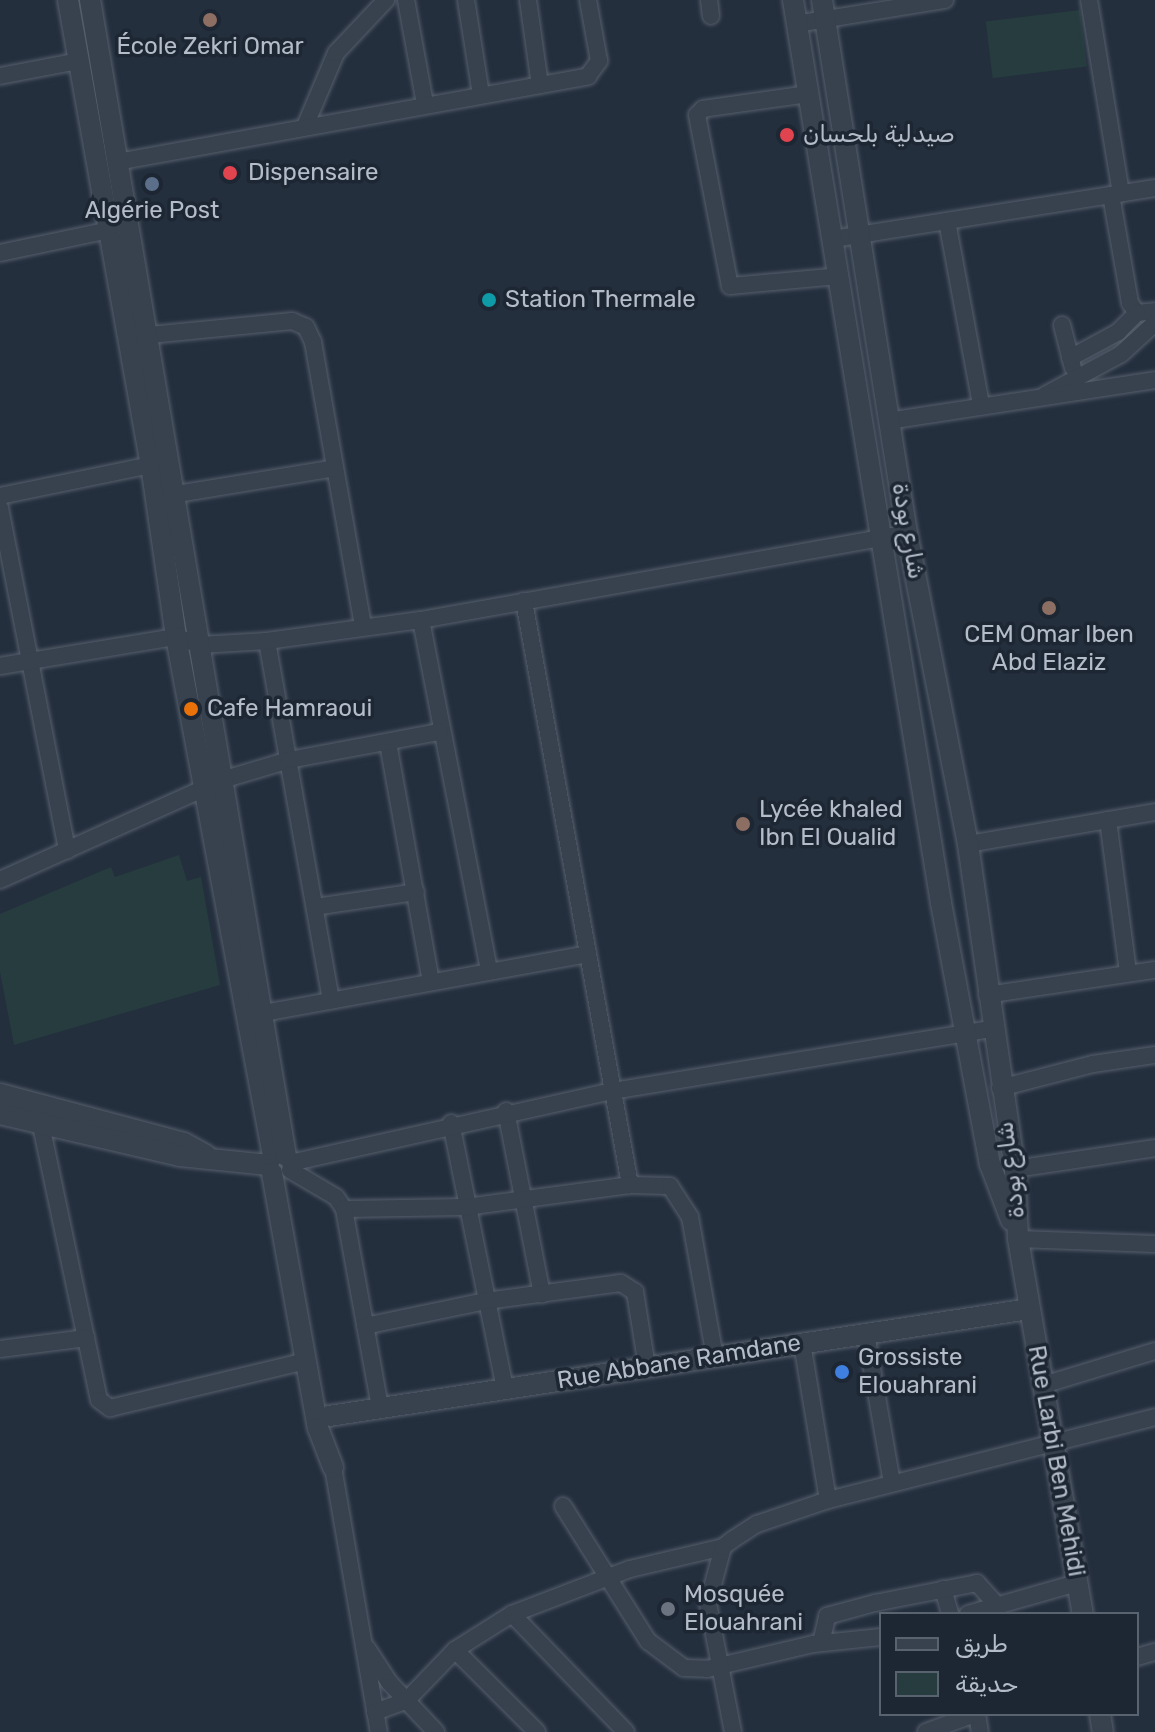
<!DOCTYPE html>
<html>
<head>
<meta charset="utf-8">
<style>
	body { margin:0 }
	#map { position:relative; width:1155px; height:1732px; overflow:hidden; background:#242f3e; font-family:Rubik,Vazirmatn,sans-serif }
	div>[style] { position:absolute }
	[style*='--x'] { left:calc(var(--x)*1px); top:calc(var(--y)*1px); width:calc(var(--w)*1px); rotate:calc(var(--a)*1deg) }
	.green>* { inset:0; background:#263c3f; transform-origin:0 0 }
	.roads { filter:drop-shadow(0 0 2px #565f6c) drop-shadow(0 0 2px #565f6c) }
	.minor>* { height:16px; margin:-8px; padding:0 8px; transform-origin:8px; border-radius:8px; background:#38414e }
	.tertiary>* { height:20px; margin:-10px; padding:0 10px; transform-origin:10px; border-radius:10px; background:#38414e }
	.dots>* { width:22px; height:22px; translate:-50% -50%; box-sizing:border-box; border:4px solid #1d2633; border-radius:50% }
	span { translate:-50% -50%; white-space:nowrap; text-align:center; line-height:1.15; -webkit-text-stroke:7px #1d2633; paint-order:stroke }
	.poi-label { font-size:24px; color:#b4bcc9 }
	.left { translate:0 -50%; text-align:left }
	.street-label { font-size:24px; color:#b4bcc9 }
	.legend { position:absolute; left:879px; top:1612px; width:260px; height:104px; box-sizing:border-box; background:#1d2633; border:2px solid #59626f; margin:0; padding:10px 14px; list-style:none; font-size:24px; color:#b4bcc9 }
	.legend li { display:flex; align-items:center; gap:16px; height:40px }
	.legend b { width:40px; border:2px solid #59626f }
</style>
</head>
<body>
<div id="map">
	<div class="green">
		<div style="left:1080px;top:10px;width:57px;height:95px;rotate:83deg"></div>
		<div style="clip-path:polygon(179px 855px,187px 881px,201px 877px,220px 985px,14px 1045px,0 972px,0 914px,111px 867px,115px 877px)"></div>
	</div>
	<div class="roads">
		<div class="minor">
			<div style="--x:406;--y:0;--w:106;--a:79.6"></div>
			<div style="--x:466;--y:0;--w:96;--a:81"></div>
			<div style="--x:528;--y:0;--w:86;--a:82"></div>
			<div style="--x:709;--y:0;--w:16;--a:83"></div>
			<div style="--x:1089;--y:0;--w:196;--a:80.6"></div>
			<div style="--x:796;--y:24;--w:151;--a:-9.2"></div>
			<div style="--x:0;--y:76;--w:80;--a:-10.8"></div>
			<div style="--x:808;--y:94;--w:106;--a:171.9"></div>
			<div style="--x:703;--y:109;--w:8;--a:135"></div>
			<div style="--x:697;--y:115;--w:174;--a:79.1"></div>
			<div style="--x:730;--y:286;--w:109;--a:-5.2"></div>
			<div style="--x:306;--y:124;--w:77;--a:-67.1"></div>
			<div style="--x:336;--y:53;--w:73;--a:-46.7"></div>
			<div style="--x:117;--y:162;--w:479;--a:-10.3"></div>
			<div style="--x:588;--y:76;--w:19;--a:-54"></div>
			<div style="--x:599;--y:61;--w:62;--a:-100.2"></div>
			<div style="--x:1111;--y:195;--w:110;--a:80"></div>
			<div style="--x:1130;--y:303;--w:12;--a:55"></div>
			<div style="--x:1137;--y:313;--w:18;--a:-6"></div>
			<div style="--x:947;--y:221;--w:187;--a:79.5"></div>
			<div style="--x:833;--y:239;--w:326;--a:-9"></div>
			<div style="--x:0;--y:253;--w:111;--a:-11.9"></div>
			<div style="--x:1062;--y:325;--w:44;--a:75.7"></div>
			<div style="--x:150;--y:335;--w:143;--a:-5.6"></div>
			<div style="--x:292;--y:321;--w:15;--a:23"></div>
			<div style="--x:306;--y:327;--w:17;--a:65"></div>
			<div style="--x:313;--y:342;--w:289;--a:80"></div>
			<div style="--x:1070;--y:358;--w:55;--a:-28.4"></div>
			<div style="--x:1118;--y:332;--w:27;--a:-45"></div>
			<div style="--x:1045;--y:395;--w:86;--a:-28.3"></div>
			<div style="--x:1121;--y:354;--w:46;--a:-42.4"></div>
			<div style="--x:888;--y:421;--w:270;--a:-8.7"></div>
			<div style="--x:177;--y:494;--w:160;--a:-9.3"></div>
			<div style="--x:0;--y:496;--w:154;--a:-11.6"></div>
			<div style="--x:0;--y:508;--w:349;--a:78.9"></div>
			<div style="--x:524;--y:601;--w:594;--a:79.71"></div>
			<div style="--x:421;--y:620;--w:357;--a:79"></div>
			<div style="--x:267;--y:641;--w:365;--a:79.9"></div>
			<div style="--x:0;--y:666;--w:178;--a:-9.4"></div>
			<div style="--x:176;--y:637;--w:25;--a:18"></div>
			<div style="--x:200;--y:645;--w:67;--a:-3.4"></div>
			<div style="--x:267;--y:641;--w:155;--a:-7.8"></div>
			<div style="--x:421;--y:620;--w:494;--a:-10.1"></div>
			<div style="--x:388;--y:743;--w:242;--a:79.8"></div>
			<div style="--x:1108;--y:820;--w:153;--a:82.5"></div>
			<div style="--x:968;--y:844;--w:190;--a:-9.7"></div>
			<div style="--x:0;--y:880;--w:243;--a:-24.2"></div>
			<div style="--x:222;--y:780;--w:70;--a:-16.6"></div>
			<div style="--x:289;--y:760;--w:153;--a:-10.6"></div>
			<div style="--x:315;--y:907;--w:102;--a:-8.4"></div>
			<div style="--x:987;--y:995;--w:170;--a:-8.5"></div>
			<div style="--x:264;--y:1013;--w:329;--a:-10.3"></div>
			<div style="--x:1000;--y:1088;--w:96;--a:-14.5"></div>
			<div style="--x:1093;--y:1064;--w:63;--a:-8.3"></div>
			<div style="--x:506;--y:1111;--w:187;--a:78.9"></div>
			<div style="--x:451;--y:1123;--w:271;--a:78.5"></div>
			<div style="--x:41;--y:1125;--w:218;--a:78.1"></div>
			<div style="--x:290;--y:1163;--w:330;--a:-12.6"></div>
			<div style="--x:612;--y:1091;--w:385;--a:-9.3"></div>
			<div style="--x:1015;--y:1169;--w:142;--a:-8.5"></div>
			<div style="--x:290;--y:1170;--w:53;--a:30.4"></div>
			<div style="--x:336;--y:1197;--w:14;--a:56"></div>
			<div style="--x:344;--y:1209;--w:122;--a:-0.9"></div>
			<div style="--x:466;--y:1207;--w:165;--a:-7.6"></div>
			<div style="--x:630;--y:1185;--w:40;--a:1.4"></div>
			<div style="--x:670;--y:1186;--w:37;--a:57"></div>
			<div style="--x:690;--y:1217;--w:142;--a:79.9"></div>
			<div style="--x:344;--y:1209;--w:202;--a:79.7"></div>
			<div style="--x:1018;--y:1239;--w:137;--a:2.1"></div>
			<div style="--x:365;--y:1326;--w:124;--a:-11.7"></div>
			<div style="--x:486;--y:1301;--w:136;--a:-7.6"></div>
			<div style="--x:621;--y:1283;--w:17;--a:33"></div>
			<div style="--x:635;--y:1292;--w:76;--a:80.9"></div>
			<div style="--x:866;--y:1334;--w:151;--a:80.1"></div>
			<div style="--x:802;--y:1343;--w:159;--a:80.6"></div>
			<div style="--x:0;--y:1349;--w:87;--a:-7.3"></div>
			<div style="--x:86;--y:1338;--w:63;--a:78.2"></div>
			<div style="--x:99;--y:1400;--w:14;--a:36"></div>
			<div style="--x:110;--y:1408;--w:202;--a:-13.5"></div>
			<div style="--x:1043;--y:1385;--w:117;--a:-16.9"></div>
			<div style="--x:333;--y:1467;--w:269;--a:80.2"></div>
			<div style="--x:563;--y:1506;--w:160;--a:57.8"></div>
			<div style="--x:648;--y:1641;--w:45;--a:36.9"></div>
			<div style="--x:684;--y:1668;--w:23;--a:2"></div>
			<div style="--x:707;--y:1669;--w:109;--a:-13.3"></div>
			<div style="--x:813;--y:1644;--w:68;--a:-5.9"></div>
			<div style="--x:943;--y:1589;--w:26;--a:74"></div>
			<div style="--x:512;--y:1614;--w:164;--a:46"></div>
			<div style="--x:968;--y:1614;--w:113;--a:-15.9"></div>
			<div style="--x:821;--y:1643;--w:28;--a:-77"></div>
			<div style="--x:827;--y:1616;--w:50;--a:-15.2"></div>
			<div style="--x:875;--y:1603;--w:104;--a:-11.1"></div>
			<div style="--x:977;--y:1583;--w:31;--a:48"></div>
			<div style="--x:367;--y:1648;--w:40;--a:57.1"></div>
			<div style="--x:389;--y:1682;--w:69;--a:46.8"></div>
			<div style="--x:455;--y:1650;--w:116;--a:45"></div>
			<div style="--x:1137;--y:1657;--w:19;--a:-16"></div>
			<div style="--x:375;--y:1712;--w:33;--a:-20"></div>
			<div style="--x:406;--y:1701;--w:71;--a:-46.1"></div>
			<div style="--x:455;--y:1650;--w:67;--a:-32.3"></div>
			<div style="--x:512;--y:1614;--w:126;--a:-20.9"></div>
			<div style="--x:630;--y:1569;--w:96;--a:-13.3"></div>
			<div style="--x:977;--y:1714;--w:18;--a:81"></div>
			<div style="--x:733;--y:1732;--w:131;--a:-101"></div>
			<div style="--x:708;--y:1603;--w:58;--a:-75"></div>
			<div style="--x:723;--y:1547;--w:11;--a:-38"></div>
			<div style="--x:732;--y:1540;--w:30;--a:-33"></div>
			<div style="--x:757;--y:1524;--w:75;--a:-18.7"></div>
			<div style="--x:828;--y:1500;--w:337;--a:-14.2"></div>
			<div style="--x:926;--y:1732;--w:52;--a:-20.2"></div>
		</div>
		<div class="tertiary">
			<div style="--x:68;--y:0;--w:472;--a:79.9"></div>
			<div style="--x:151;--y:465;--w:174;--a:81.7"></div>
			<div style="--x:176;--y:637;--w:528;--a:79.41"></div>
			<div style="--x:90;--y:0;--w:1172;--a:80.38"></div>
			<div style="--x:793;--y:0;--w:915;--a:80.69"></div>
			<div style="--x:941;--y:903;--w:266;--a:79.4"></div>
			<div style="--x:990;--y:1164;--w:60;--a:69.4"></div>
			<div style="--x:822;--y:0;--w:540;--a:80.94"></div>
			<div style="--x:907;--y:533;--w:317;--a:78.9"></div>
			<div style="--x:968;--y:844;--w:328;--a:81.8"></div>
			<div style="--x:1015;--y:1169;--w:70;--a:87.5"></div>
			<div style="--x:1018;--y:1239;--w:381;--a:80.2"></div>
			<div style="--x:0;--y:1094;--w:190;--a:14.9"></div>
			<div style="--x:184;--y:1143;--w:25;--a:29"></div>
			<div style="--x:0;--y:1114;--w:185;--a:13.1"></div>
			<div style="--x:180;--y:1156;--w:89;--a:5.8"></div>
			<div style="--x:272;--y:1173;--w:259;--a:79.8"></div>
			<div style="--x:318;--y:1428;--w:42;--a:69"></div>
			<div style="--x:329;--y:1416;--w:708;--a:-8.69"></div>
			<div style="--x:1100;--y:1714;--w:18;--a:81"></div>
		</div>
	</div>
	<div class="dots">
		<div style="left:210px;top:20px;background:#8d6e63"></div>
		<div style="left:787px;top:135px;background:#e0444e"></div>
		<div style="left:230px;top:173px;background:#e0444e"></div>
		<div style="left:152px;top:184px;background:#5c6f8a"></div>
		<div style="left:489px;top:300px;background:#0f9aa8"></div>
		<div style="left:1049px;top:608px;background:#8d6e63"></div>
		<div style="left:191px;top:709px;background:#e8710a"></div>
		<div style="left:743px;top:824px;background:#8d6e63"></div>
		<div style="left:842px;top:1372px;background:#3f7fe0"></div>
		<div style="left:668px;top:1609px;background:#6b7280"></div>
	</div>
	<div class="poi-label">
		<span style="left:210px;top:47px">École Zekri Omar</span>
		<span class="left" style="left:803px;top:135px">صيدلية بلحسان</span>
		<span class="left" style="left:248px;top:173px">Dispensaire</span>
		<span style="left:152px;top:211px">Algérie Post</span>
		<span class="left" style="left:505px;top:300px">Station Thermale</span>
		<span style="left:1049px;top:649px">CEM Omar Iben<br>Abd Elaziz</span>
		<span class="left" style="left:207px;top:709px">Cafe Hamraoui</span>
		<span class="left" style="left:759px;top:824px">Lycée khaled<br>Ibn El Oualid</span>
		<span class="left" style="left:858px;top:1372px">Grossiste<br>Elouahrani</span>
		<span class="left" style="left:684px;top:1609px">Mosquée<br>Elouahrani</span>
	</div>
	<div class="street-label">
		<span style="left:908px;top:531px;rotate:80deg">شارع بودة</span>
		<span style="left:1011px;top:1170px;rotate:-97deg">شارع بودة</span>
		<span style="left:679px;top:1362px;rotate:-9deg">Rue Abbane Ramdane</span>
		<span style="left:1056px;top:1461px;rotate:80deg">Rue Larbi Ben Mehidi</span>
	</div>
	<ul class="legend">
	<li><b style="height:10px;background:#38414e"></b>طريق</li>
	<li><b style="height:22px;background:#263c3f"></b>حديقة</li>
	</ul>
</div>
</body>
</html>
